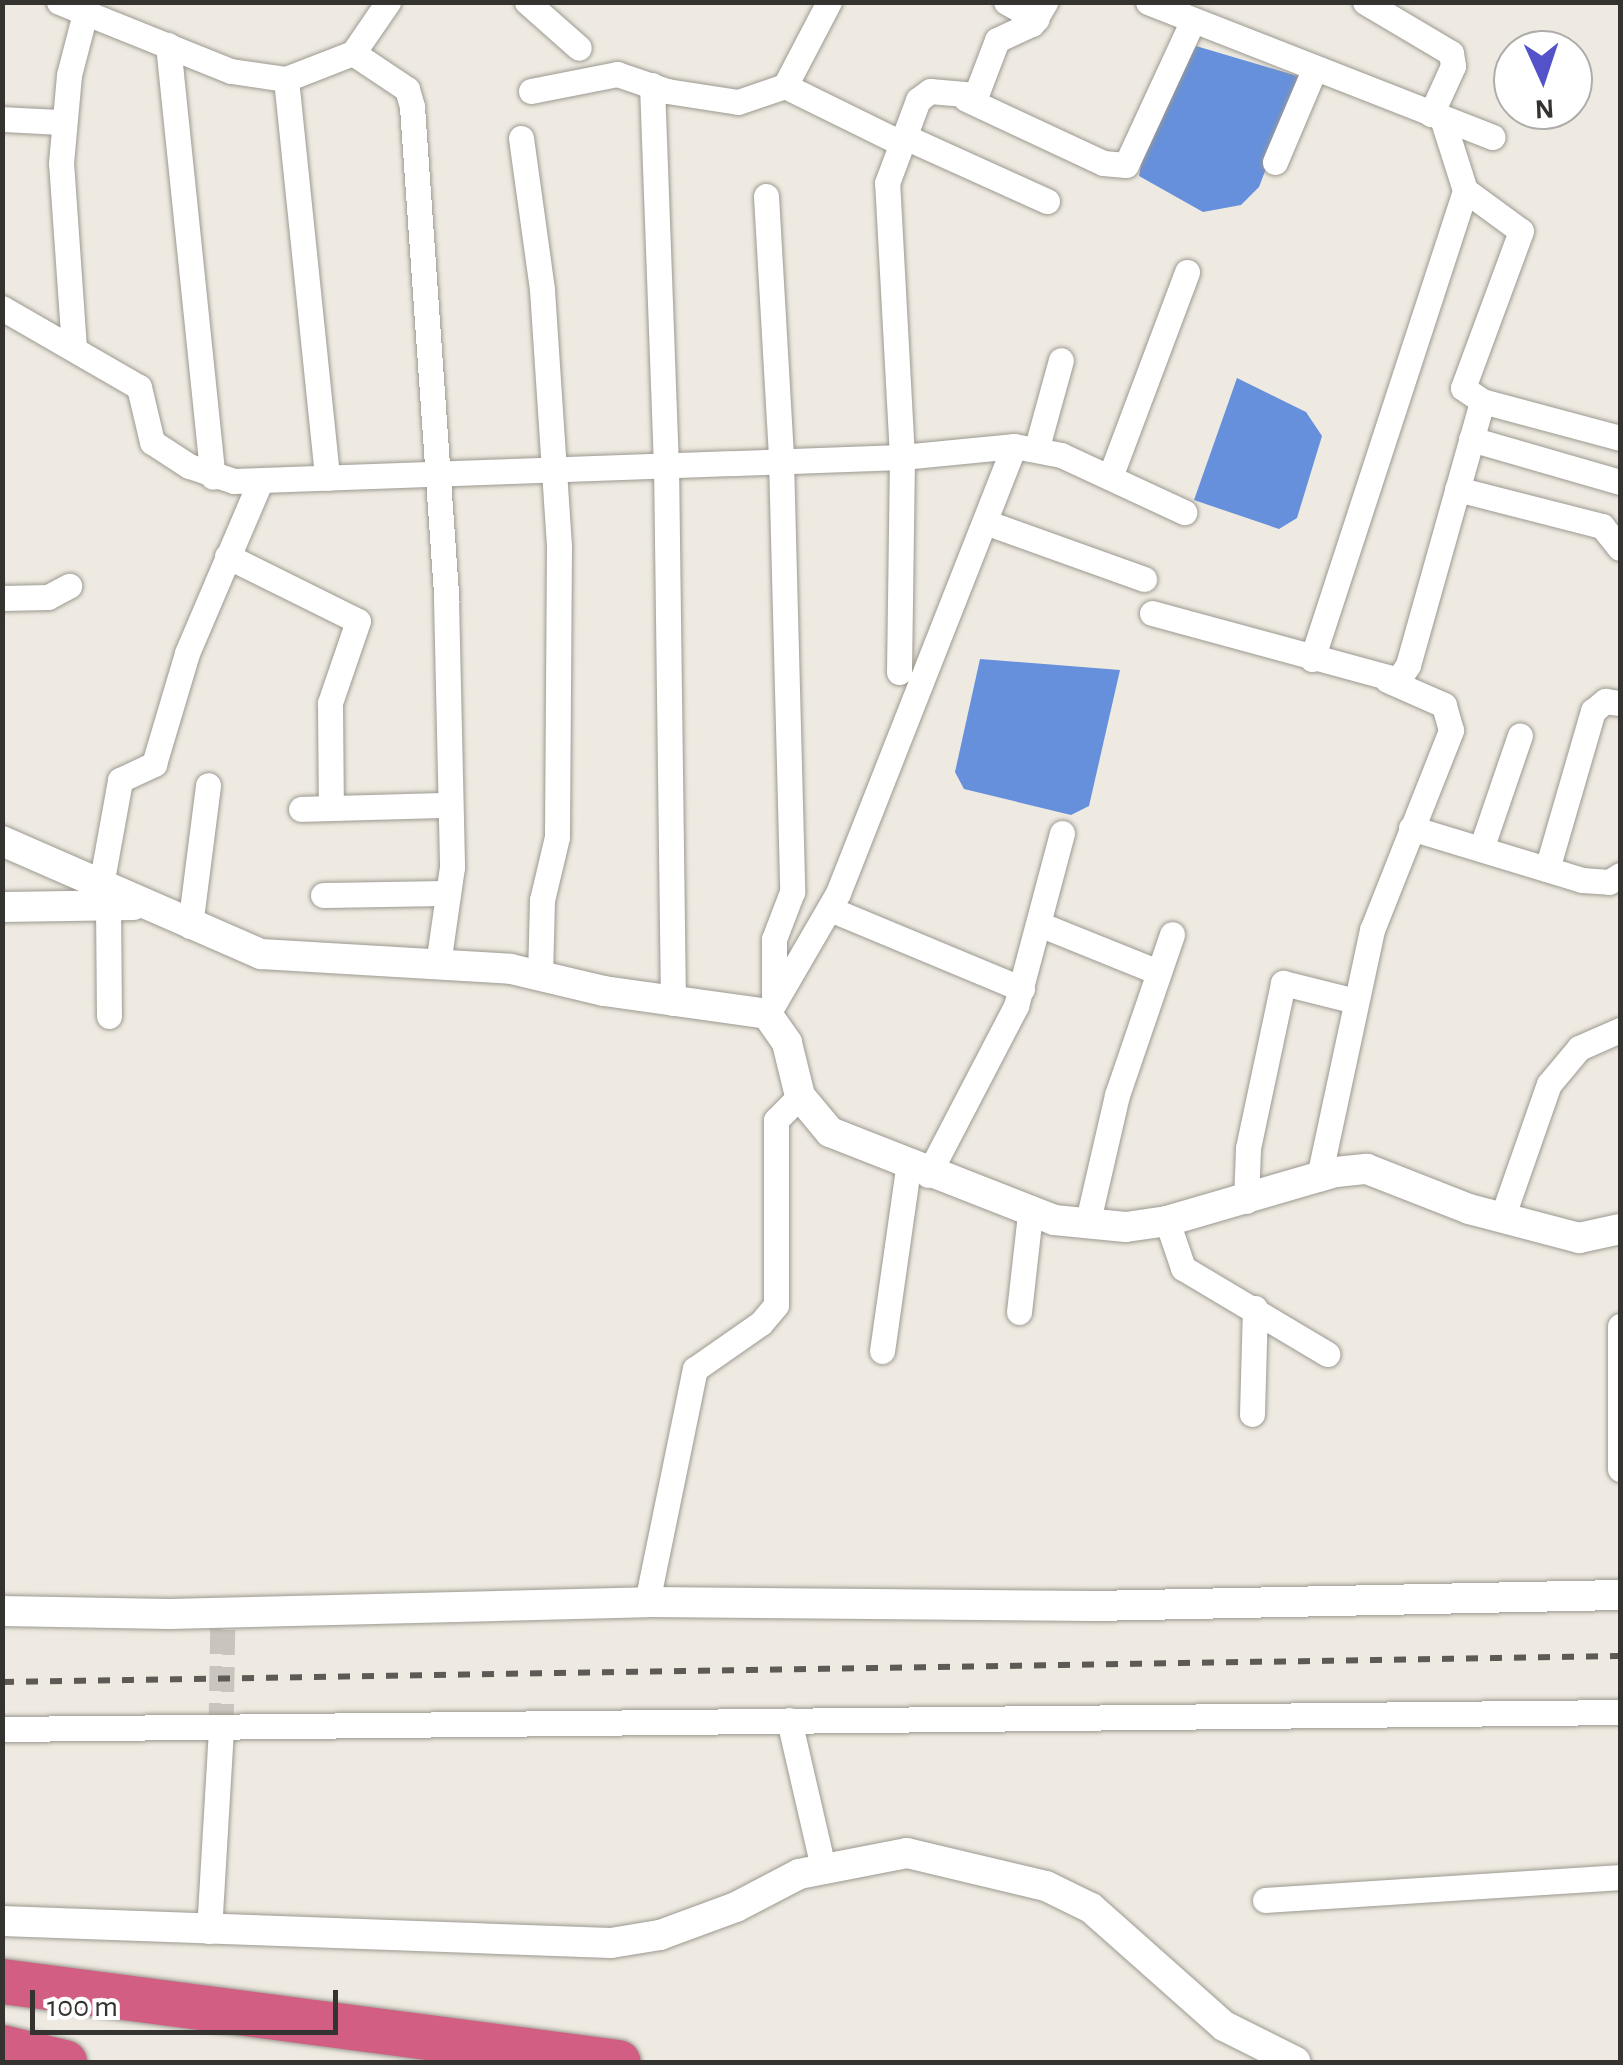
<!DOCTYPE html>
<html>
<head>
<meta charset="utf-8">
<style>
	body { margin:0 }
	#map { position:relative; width:1623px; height:2065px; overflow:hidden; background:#eeeae1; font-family:"Alegreya Sans",sans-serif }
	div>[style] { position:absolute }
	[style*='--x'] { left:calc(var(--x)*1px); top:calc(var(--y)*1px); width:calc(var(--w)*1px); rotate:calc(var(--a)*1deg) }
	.water>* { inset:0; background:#6690db }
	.minor-tunnel>* { height:25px; margin-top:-12.5px; transform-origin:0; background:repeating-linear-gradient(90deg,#c9c5be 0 25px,transparent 0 37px) }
	.roads { filter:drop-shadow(0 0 2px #9c9990) drop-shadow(0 0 2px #9c9990) }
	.minor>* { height:25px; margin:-12.5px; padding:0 12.5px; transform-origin:12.5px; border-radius:12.5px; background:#fff }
	.tertiary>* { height:30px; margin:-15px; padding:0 15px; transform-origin:15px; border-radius:15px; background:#fff }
	.motorway>* { height:45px; margin:-22.5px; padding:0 22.5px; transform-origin:22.5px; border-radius:22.5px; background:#d35e83 }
	.rail>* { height:6px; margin-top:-3px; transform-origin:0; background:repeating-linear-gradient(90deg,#5d5a56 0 12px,transparent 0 24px) }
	span { translate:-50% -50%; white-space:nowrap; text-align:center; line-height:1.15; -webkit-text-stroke:10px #fff; paint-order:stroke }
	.frame { position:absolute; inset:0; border:5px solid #353330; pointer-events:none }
	.north { position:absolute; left:1493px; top:30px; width:100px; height:100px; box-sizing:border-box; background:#fff; border:2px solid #aeadac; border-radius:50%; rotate:177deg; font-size:28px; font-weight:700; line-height:40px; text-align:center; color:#353330 }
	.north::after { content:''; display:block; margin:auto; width:35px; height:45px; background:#5452c9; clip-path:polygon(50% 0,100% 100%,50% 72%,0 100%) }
	.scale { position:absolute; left:30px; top:1990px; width:308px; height:45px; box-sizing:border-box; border:5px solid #353330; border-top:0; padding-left:12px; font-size:30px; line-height:35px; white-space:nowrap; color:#353330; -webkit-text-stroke:8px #fff; paint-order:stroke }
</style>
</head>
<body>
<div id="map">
	<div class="water">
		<div style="clip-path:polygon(1196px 46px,1301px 77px,1259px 187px,1241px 205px,1203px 212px,1139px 176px,1145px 141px)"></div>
		<div style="clip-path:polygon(1237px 378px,1306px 412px,1322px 436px,1297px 518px,1279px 529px,1194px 500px)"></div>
		<div style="clip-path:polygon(980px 659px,1120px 670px,1089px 806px,1071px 815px,964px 789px,955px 772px)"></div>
	</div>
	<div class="minor-tunnel">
		<div style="--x:221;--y:1728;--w:116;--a:-89"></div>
	</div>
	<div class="roads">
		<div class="minor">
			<div style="--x:59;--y:2;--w:185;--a:21.9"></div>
			<div style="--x:231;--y:71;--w:56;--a:8.3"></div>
			<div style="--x:286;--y:79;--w:72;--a:-21.2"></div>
			<div style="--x:353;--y:53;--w:62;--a:-55.5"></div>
			<div style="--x:527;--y:2;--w:69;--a:41.5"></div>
			<div style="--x:1006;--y:2;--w:35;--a:29"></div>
			<div style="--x:1148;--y:2;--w:370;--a:21.4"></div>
			<div style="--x:1365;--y:2;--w:100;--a:30.7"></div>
			<div style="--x:1451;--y:53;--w:13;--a:81"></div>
			<div style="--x:1453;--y:66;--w:53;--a:114.6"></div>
			<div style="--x:168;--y:45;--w:434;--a:84.1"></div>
			<div style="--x:353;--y:53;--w:65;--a:33.7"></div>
			<div style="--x:407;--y:89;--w:19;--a:74"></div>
			<div style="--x:412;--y:107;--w:493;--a:86"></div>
			<div style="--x:446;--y:599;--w:268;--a:88.7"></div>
			<div style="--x:452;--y:867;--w:98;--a:98.2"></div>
			<div style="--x:286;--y:79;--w:401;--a:84.1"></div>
			<div style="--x:652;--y:85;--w:377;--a:87.9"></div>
			<div style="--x:666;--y:462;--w:541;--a:89.26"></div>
			<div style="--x:785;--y:86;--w:95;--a:-62.4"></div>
			<div style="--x:531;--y:91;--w:88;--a:-11.2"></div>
			<div style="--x:617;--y:74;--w:53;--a:18.8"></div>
			<div style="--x:667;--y:91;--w:72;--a:8.8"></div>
			<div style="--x:738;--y:102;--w:50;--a:-18.8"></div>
			<div style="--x:785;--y:86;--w:129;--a:26.2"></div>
			<div style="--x:966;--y:99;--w:151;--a:25"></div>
			<div style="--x:1103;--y:163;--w:23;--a:5"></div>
			<div style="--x:1126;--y:165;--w:157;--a:-65.2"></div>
			<div style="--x:1442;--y:118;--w:76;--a:72.3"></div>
			<div style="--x:1465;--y:190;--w:69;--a:36.2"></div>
			<div style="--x:1521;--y:231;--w:167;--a:110.3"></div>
			<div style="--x:1463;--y:388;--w:23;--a:34"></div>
			<div style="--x:1482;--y:401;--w:143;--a:15"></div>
			<div style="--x:2;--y:119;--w:60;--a:2.9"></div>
			<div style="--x:903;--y:136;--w:158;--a:24.3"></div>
			<div style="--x:521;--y:138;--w:153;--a:82.1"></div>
			<div style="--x:542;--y:290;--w:257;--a:86.2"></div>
			<div style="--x:559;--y:546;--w:291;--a:90.4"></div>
			<div style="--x:557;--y:837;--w:65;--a:103.4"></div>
			<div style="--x:542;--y:900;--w:74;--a:91.5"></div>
			<div style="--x:1275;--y:162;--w:100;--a:-67"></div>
			<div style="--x:766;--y:196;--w:264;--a:86.7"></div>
			<div style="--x:781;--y:460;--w:432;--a:88.5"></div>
			<div style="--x:792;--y:892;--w:50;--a:111"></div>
			<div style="--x:774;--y:939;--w:64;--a:90"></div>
			<div style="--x:2;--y:308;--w:158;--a:30"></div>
			<div style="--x:139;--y:387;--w:57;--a:76.7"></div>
			<div style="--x:152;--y:442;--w:44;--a:33"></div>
			<div style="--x:189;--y:466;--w:47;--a:18.4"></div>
			<div style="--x:234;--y:481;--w:668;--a:-2.06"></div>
			<div style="--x:902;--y:457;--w:113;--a:-5.6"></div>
			<div style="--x:1014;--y:446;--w:48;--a:10.8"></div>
			<div style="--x:1061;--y:455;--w:136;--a:24.9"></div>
			<div style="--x:74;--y:348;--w:185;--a:-94"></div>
			<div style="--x:61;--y:163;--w:88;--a:-84.8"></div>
			<div style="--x:69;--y:75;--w:64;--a:-75.5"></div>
			<div style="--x:1471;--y:439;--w:155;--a:16.1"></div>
			<div style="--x:1037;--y:447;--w:90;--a:-74.6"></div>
			<div style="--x:1110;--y:477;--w:219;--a:-69.4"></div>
			<div style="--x:1457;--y:489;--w:150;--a:14.3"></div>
			<div style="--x:1602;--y:526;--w:28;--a:51"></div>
			<div style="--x:985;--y:522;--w:169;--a:19.7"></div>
			<div style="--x:227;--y:556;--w:146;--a:26.4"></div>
			<div style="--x:358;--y:621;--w:87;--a:108.9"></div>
			<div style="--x:330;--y:703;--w:105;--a:89.5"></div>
			<div style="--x:2;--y:598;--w:46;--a:-1.2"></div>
			<div style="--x:48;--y:597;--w:24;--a:-28"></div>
			<div style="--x:1152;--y:613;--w:255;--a:15.2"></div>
			<div style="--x:1398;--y:680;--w:18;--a:-56"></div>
			<div style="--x:1408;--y:665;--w:274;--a:-74.3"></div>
			<div style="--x:1312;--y:659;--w:493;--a:-71.9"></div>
			<div style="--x:899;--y:672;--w:215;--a:-89.2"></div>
			<div style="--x:902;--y:457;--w:274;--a:-93.1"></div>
			<div style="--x:887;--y:183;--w:89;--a:-69.5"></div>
			<div style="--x:918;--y:100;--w:15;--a:-37"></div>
			<div style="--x:930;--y:91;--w:46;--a:5"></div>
			<div style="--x:976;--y:95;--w:59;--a:-69.1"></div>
			<div style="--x:997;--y:40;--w:38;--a:-25"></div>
			<div style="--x:1032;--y:24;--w:26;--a:-59"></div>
			<div style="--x:301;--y:809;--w:147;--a:-1.6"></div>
			<div style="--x:1411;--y:828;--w:179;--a:16.9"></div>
			<div style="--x:1582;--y:880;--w:27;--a:4"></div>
			<div style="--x:1609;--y:882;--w:13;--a:-32"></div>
			<div style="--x:1481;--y:849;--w:120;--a:-71.1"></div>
			<div style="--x:1547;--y:869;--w:165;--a:-73.8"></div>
			<div style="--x:1593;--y:711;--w:16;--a:-40"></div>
			<div style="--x:1605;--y:701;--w:15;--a:8"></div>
			<div style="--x:101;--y:885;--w:107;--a:-79.7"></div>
			<div style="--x:120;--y:780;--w:38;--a:-25"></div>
			<div style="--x:154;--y:764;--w:116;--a:-73.4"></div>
			<div style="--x:187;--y:653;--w:184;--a:-66.9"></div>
			<div style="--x:323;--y:895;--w:124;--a:-0.9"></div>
			<div style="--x:108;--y:905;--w:111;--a:89.5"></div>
			<div style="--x:830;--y:909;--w:208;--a:22.6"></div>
			<div style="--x:1039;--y:924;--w:128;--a:22"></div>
			<div style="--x:190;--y:926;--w:142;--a:-82.7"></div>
			<div style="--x:773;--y:1005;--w:129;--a:-59.9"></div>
			<div style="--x:838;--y:893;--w:480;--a:-68.5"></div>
			<div style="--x:928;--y:1175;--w:191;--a:-62.5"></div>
			<div style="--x:1016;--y:1006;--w:179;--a:-75.1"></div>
			<div style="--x:1319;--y:1177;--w:253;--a:-77.9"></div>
			<div style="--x:1372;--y:930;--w:215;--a:-68.4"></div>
			<div style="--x:1451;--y:730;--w:26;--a:-106"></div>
			<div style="--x:1444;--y:705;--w:62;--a:-156.3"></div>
			<div style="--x:1246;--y:1201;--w:53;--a:-87.8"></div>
			<div style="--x:1248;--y:1148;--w:169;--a:-78"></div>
			<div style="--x:1283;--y:983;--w:74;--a:14"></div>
			<div style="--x:1502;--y:1218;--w:142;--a:-70.7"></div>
			<div style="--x:1549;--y:1084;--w:47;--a:-50.2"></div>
			<div style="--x:1579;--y:1048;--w:45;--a:-23.7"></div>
			<div style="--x:1167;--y:1221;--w:50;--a:71.2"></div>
			<div style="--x:1183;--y:1268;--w:168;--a:30.8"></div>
			<div style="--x:1087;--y:1225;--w:133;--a:-77"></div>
			<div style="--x:1117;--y:1095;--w:170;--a:-71.1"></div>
			<div style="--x:1019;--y:1312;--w:99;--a:-83.6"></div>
			<div style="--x:1620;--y:1326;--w:143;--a:90"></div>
			<div style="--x:882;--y:1351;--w:185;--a:-81.9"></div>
			<div style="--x:1252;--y:1414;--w:106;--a:-88.4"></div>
			<div style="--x:647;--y:1602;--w:238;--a:-78.4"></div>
			<div style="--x:695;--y:1369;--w:80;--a:-34.9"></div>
			<div style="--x:761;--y:1323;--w:23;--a:-50"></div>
			<div style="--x:776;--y:1305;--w:185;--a:-90"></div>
			<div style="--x:776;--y:1120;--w:34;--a:-45"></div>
			<div style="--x:789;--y:1720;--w:151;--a:77"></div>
			<div style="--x:2;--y:1729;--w:1618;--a:-0.6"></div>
			<div style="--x:1265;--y:1900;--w:356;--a:-3.7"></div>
			<div style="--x:209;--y:1931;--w:203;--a:-86.6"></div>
		</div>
		<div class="tertiary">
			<div style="--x:2;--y:841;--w:283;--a:23.6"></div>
			<div style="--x:261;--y:954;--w:250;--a:3.4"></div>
			<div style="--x:511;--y:969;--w:96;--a:13.3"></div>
			<div style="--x:604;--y:991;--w:165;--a:8"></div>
			<div style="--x:767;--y:1014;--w:35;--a:55"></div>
			<div style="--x:787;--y:1043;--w:55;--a:76.2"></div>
			<div style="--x:800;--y:1096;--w:47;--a:50.2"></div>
			<div style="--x:830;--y:1132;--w:241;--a:21.4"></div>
			<div style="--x:1054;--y:1220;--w:72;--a:5.6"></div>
			<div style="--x:1126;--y:1227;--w:41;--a:-8.3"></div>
			<div style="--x:1167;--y:1221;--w:176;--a:-16.2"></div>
			<div style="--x:1336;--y:1172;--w:31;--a:-6"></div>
			<div style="--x:1367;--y:1169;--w:110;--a:21.4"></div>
			<div style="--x:1469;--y:1209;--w:114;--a:14.8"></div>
			<div style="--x:1579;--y:1238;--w:42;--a:-12.4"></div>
			<div style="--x:2;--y:907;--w:132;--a:-0.9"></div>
			<div style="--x:2;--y:1611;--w:167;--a:1"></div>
			<div style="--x:169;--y:1614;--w:478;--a:-1.4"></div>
			<div style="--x:647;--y:1602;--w:447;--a:0.5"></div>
			<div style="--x:1094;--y:1606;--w:526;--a:-1.2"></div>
			<div style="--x:2;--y:1921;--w:609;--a:2.07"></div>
			<div style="--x:611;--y:1943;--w:50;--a:-9.3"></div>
			<div style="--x:660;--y:1935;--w:81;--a:-20.2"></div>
			<div style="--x:736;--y:1907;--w:71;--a:-27.6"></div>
			<div style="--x:799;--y:1874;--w:110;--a:-11"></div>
			<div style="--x:907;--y:1853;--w:143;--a:13.4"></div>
			<div style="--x:1046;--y:1886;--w:50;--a:26.1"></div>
			<div style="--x:1091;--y:1908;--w:178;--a:41.6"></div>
			<div style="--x:1224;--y:2026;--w:80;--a:26.6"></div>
		</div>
		<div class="motorway">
			<div style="--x:2;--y:1981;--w:621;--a:7.49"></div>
			<div style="--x:2;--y:2047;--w:64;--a:13.6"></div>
		</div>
	</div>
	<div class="rail">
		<div style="--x:2;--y:1682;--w:1618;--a:-0.92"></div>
	</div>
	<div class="frame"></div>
	<div class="north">N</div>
	<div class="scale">100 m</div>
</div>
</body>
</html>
